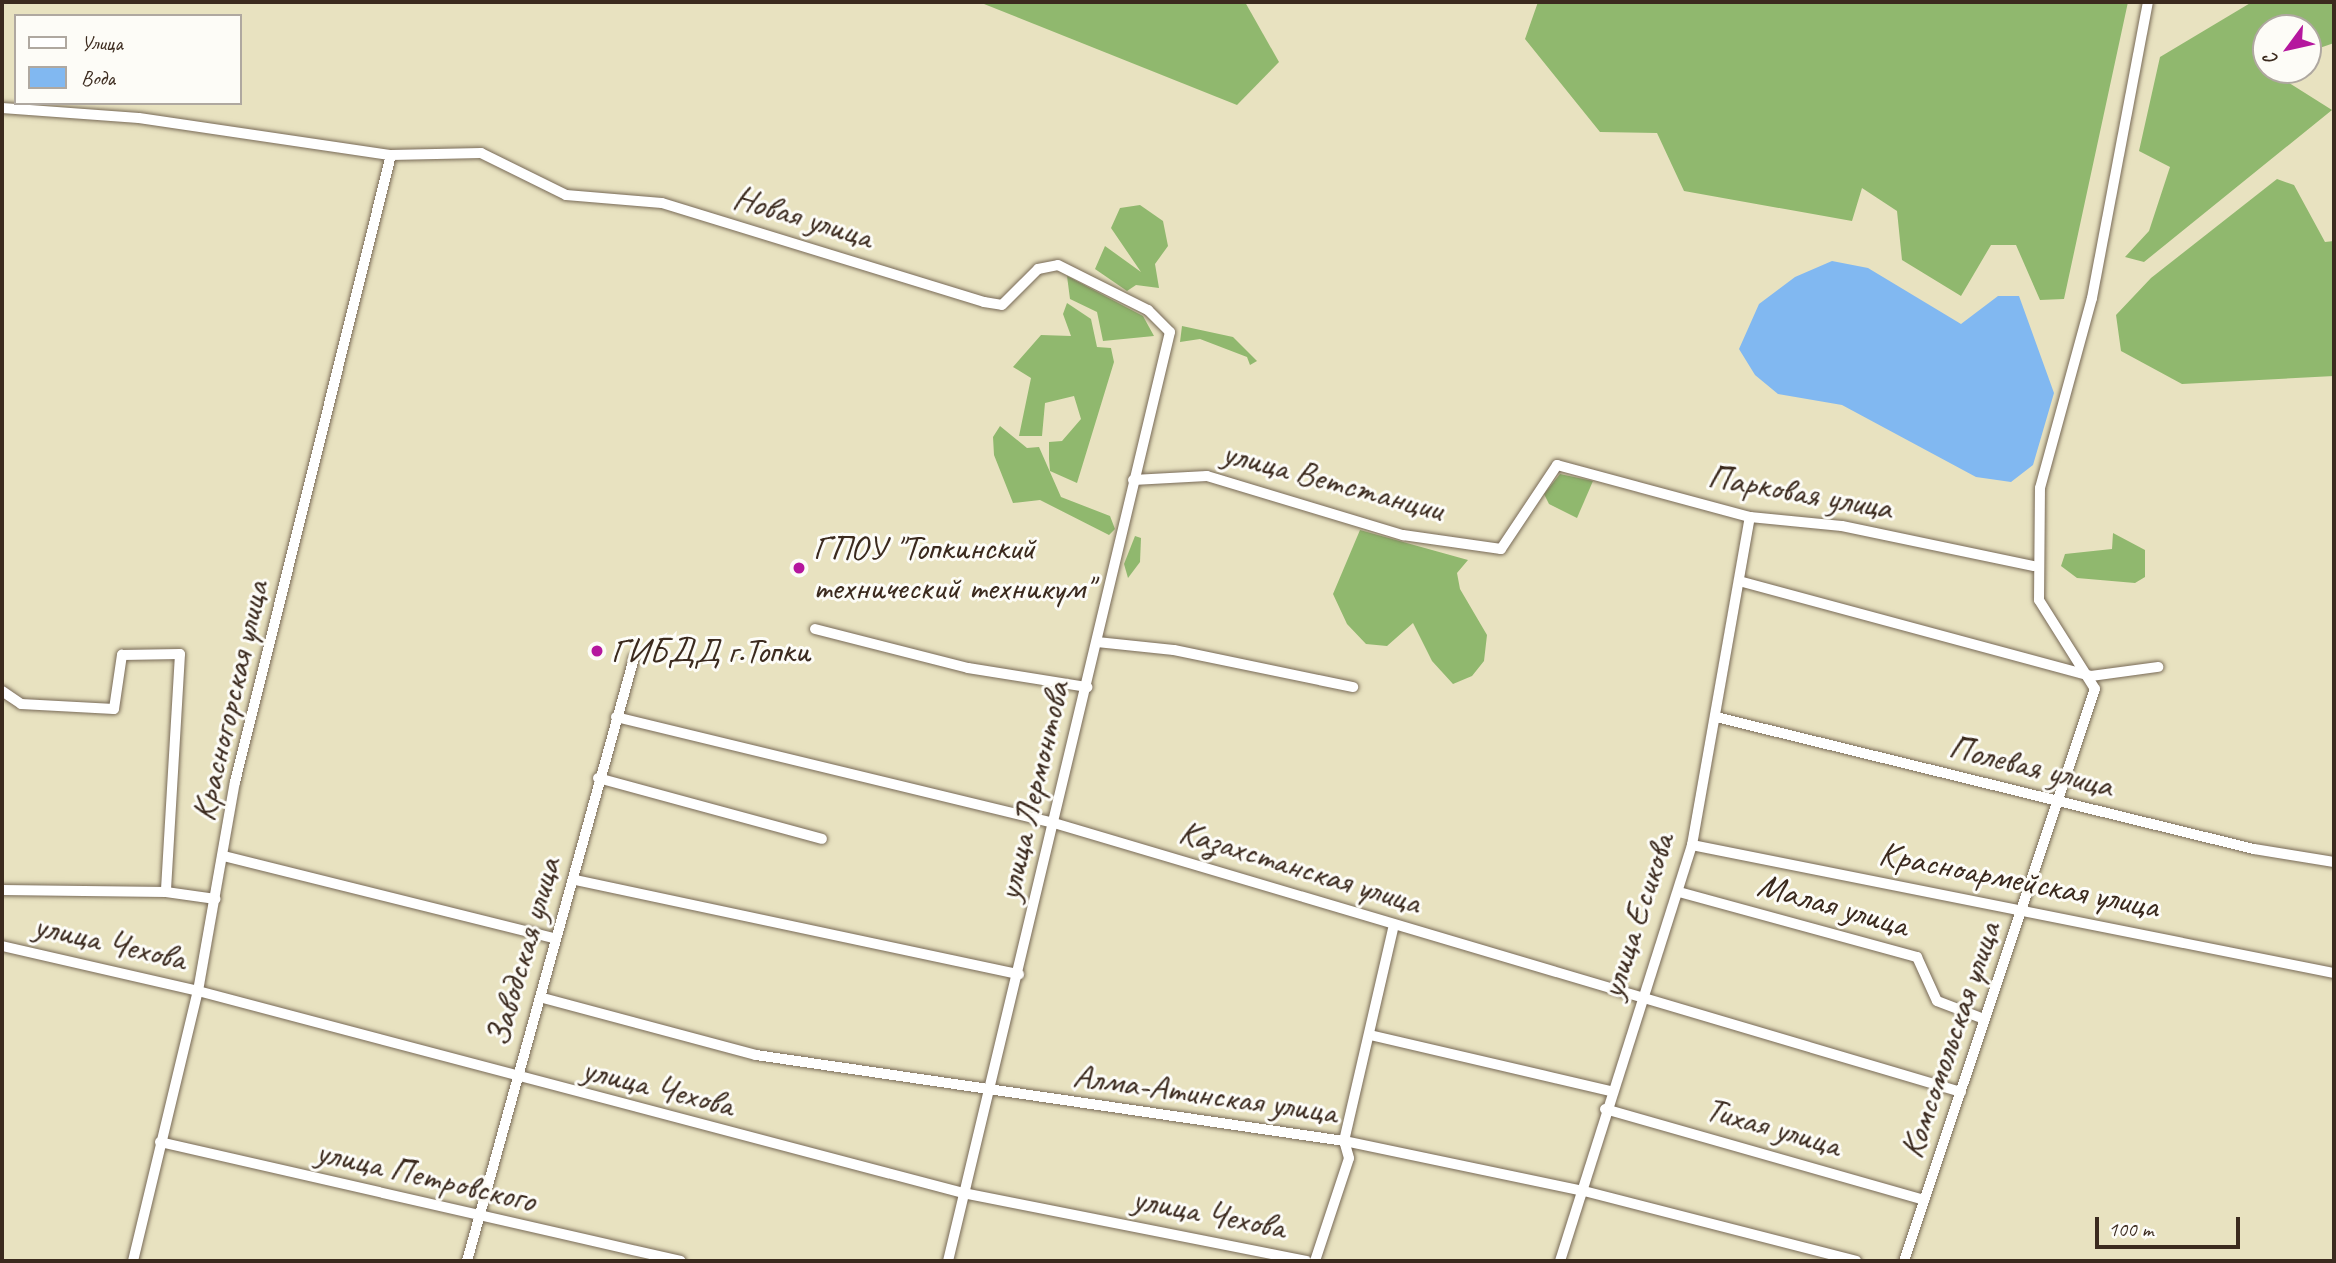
<!DOCTYPE html>
<html>
<head>
<meta charset="utf-8">
<style>
	body { margin:0 }
	#map { position:relative; width:2336px; height:1263px; overflow:hidden; background:#e8e2c0; font-family:Caveat,sans-serif }
	div>[style] { position:absolute }
	[style*='--x'] { left:calc(var(--x)*1px); top:calc(var(--y)*1px); width:calc(var(--w)*1px); rotate:calc(var(--a)*1deg) }
	.forest>* { inset:0; background:#90b86e }
	.water>* { inset:0; background:#81b8f1 }
	.roads { filter:drop-shadow(0 0 2px #786a57) drop-shadow(0 0 2px #786a57) }
	.minor>* { height:10px; margin:-5px; padding:0 5px; transform-origin:5px; border-radius:5px; background:#fff }
	.dots>* { width:19px; height:19px; translate:-50% -50%; box-sizing:border-box; border:4px solid #fdfcf7; border-radius:50% }
	span { translate:-50% -50%; white-space:nowrap; text-align:center; line-height:1.15; -webkit-text-stroke:6px #fdfcf7; paint-order:stroke }
	.street-label { font-size:35px; color:#3b2a1e }
	.poi-label { font-size:35px; color:#3b2a1e }
	.left { translate:0 -50%; text-align:left }
	.frame { position:absolute; inset:0; border:4px solid #3b2a1e; pointer-events:none }
	.legend { position:absolute; left:14px; top:14px; width:228px; height:91px; box-sizing:border-box; background:#fdfcf7; border:2px solid #afa8a0; margin:0; padding:9px 12px; list-style:none; font-size:21px; color:#3b2a1e }
	.legend li { display:flex; align-items:center; gap:14px; height:35px }
	.legend b { width:35px; border:2px solid #afa8a0 }
	.north { position:absolute; left:2252px; top:14px; width:70px; height:70px; box-sizing:border-box; background:#fdfcf7; border:2px solid #afa8a0; border-radius:50%; rotate:237deg; font-size:19px; font-weight:700; line-height:28px; text-align:center; color:#3b2a1e }
	.north::after { content:''; display:block; margin:auto; width:24px; height:32px; background:#b5179e; clip-path:polygon(50% 0,100% 100%,50% 72%,0 100%) }
	.scale { position:absolute; left:2095px; top:1217px; width:145px; height:32px; box-sizing:border-box; border:4px solid #3b2a1e; border-top:0; padding-left:9px; font-size:21px; line-height:24px; white-space:nowrap; color:#3b2a1e; -webkit-text-stroke:5px #fdfcf7; paint-order:stroke }
</style>
</head>
<body>
<div id="map">
	<div class="forest">
		<div style="clip-path:polygon(979px 2px,1245px 2px,1279px 62px,1237px 105px)"></div>
		<div style="clip-path:polygon(1538px 2px,2128px 2px,2064px 299px,2040px 300px,2016px 245px,1991px 245px,1961px 296px,1902px 260px,1897px 211px,1862px 188px,1852px 221px,1684px 191px,1657px 133px,1600px 132px,1525px 39px)"></div>
		<div style="clip-path:polygon(2252px 2px,2334px 2px,2334px 43px,2308px 52px,2308px 28px,2266px 28px,2266px 70px,2287px 70px,2286px 81px,2332px 110px,2144px 262px,2125px 257px,2149px 231px,2170px 167px,2139px 151px,2160px 57px)"></div>
		<div style="clip-path:polygon(2277px 179px,2294px 185px,2325px 242px,2334px 241px,2334px 376px,2182px 384px,2121px 351px,2116px 315px,2151px 278px)"></div>
		<div style="clip-path:polygon(1140px 205px,1163px 221px,1168px 246px,1155px 264px,1159px 288px,1136px 285px,1127px 291px,1095px 269px,1105px 246px,1141px 272px,1111px 228px,1120px 208px)"></div>
		<div style="clip-path:polygon(1067px 276px,1143px 316px,1154px 336px,1103px 341px,1097px 312px,1070px 299px)"></div>
		<div style="clip-path:polygon(1067px 303px,1091px 319px,1097px 347px,1111px 348px,1114px 362px,1077px 483px,1050px 471px,1049px 459px,1049px 442px,1062px 441px,1081px 419px,1074px 396px,1045px 403px,1042px 436px,1019px 436px,1031px 378px,1013px 367px,1041px 335px,1071px 336px,1063px 314px)"></div>
		<div style="clip-path:polygon(1182px 326px,1233px 337px,1257px 361px,1250px 365px,1247px 357px,1200px 339px,1180px 342px)"></div>
		<div style="clip-path:polygon(1000px 426px,1027px 448px,1039px 447px,1061px 497px,1110px 516px,1115px 529px,1109px 535px,1040px 500px,1013px 503px,994px 455px,993px 437px)"></div>
		<div style="clip-path:polygon(1560px 474px,1593px 481px,1577px 518px,1549px 504px,1544px 494px)"></div>
		<div style="clip-path:polygon(1360px 530px,1468px 560px,1457px 573px,1460px 589px,1487px 635px,1484px 661px,1472px 676px,1453px 684px,1432px 661px,1413px 623px,1387px 646px,1366px 644px,1347px 624px,1333px 594px)"></div>
		<div style="clip-path:polygon(2113px 533px,2145px 550px,2145px 577px,2135px 583px,2077px 578px,2061px 566px,2065px 554px,2112px 549px)"></div>
		<div style="clip-path:polygon(1135px 536px,1141px 538px,1140px 562px,1128px 578px,1124px 564px)"></div>
	</div>
	<div class="water">
		<div style="clip-path:polygon(1832px 261px,1868px 268px,1961px 324px,1998px 296px,2019px 296px,2054px 393px,2033px 465px,2011px 482px,1976px 477px,1842px 405px,1778px 394px,1755px 375px,1739px 349px,1759px 304px,1795px 277px)"></div>
	</div>
	<div class="roads">
		<div class="minor">
			<div style="--x:2;--y:108;--w:137;--a:4.2"></div>
			<div style="--x:139;--y:118;--w:255;--a:8.4"></div>
			<div style="--x:391;--y:155;--w:90;--a:-1.3"></div>
			<div style="--x:481;--y:153;--w:95;--a:26.3"></div>
			<div style="--x:566;--y:195;--w:96;--a:4.8"></div>
			<div style="--x:662;--y:203;--w:337;--a:17.1"></div>
			<div style="--x:984;--y:302;--w:18;--a:9"></div>
			<div style="--x:1002;--y:305;--w:51;--a:-45"></div>
			<div style="--x:1038;--y:269;--w:20;--a:-11"></div>
			<div style="--x:1058;--y:265;--w:101;--a:26.6"></div>
			<div style="--x:1148;--y:310;--w:31;--a:45"></div>
			<div style="--x:1170;--y:332;--w:955;--a:103.44"></div>
			<div style="--x:1133;--y:480;--w:74;--a:-3.1"></div>
			<div style="--x:1207;--y:476;--w:205;--a:16.8"></div>
			<div style="--x:1403;--y:535;--w:99;--a:8.1"></div>
			<div style="--x:1501;--y:549;--w:101;--a:-56.3"></div>
			<div style="--x:1557;--y:465;--w:200;--a:15.1"></div>
			<div style="--x:1750;--y:517;--w:92;--a:5.6"></div>
			<div style="--x:1842;--y:526;--w:196;--a:11.8"></div>
			<div style="--x:1739;--y:581;--w:365;--a:15.1"></div>
			<div style="--x:2091;--y:676;--w:68;--a:-7.7"></div>
			<div style="--x:815;--y:629;--w:158;--a:14.3"></div>
			<div style="--x:968;--y:668;--w:121;--a:9.1"></div>
			<div style="--x:1097;--y:642;--w:77;--a:5.9"></div>
			<div style="--x:1174;--y:650;--w:183;--a:11.7"></div>
			<div style="--x:2;--y:691;--w:23;--a:34"></div>
			<div style="--x:21;--y:704;--w:93;--a:3.1"></div>
			<div style="--x:114;--y:709;--w:55;--a:-81.6"></div>
			<div style="--x:122;--y:655;--w:58;--a:-1"></div>
			<div style="--x:180;--y:654;--w:238;--a:93.4"></div>
			<div style="--x:166;--y:892;--w:50;--a:8"></div>
			<div style="--x:616;--y:717;--w:451;--a:13.6"></div>
			<div style="--x:1054;--y:823;--w:946;--a:16.52"></div>
			<div style="--x:1716;--y:717;--w:554;--a:13.79"></div>
			<div style="--x:2254;--y:849;--w:81;--a:9.2"></div>
			<div style="--x:598;--y:778;--w:232;--a:15.2"></div>
			<div style="--x:1692;--y:845;--w:655;--a:11.28"></div>
			<div style="--x:224;--y:856;--w:340;--a:14"></div>
			<div style="--x:575;--y:880;--w:454;--a:12"></div>
			<div style="--x:2;--y:890;--w:164;--a:0.7"></div>
			<div style="--x:1679;--y:892;--w:247;--a:15.3"></div>
			<div style="--x:1917;--y:957;--w:48;--a:65.6"></div>
			<div style="--x:1937;--y:1001;--w:50;--a:21"></div>
			<div style="--x:2;--y:946;--w:201;--a:12.9"></div>
			<div style="--x:198;--y:991;--w:791;--a:14.79"></div>
			<div style="--x:963;--y:1193;--w:350;--a:11.2"></div>
			<div style="--x:543;--y:998;--w:220;--a:15"></div>
			<div style="--x:756;--y:1055;--w:594;--a:8.32"></div>
			<div style="--x:1344;--y:1141;--w:245;--a:11.8"></div>
			<div style="--x:1584;--y:1191;--w:281;--a:14.4"></div>
			<div style="--x:1370;--y:1035;--w:246;--a:13.1"></div>
			<div style="--x:1605;--y:1109;--w:332;--a:15.9"></div>
			<div style="--x:160;--y:1142;--w:534;--a:12.87"></div>
			<div style="--x:133;--y:1261;--w:278;--a:-76.5"></div>
			<div style="--x:198;--y:991;--w:212;--a:-80"></div>
			<div style="--x:235;--y:782;--w:646;--a:-76.03"></div>
			<div style="--x:467;--y:1261;--w:626;--a:-74.52"></div>
			<div style="--x:1315;--y:1261;--w:108;--a:-71.7"></div>
			<div style="--x:1349;--y:1158;--w:18;--a:-106"></div>
			<div style="--x:1344;--y:1141;--w:222;--a:-77"></div>
			<div style="--x:1560;--y:1261;--w:436;--a:-72.4"></div>
			<div style="--x:1692;--y:845;--w:333;--a:-80"></div>
			<div style="--x:1904;--y:1261;--w:603;--a:-71.54"></div>
			<div style="--x:2095;--y:689;--w:105;--a:-122.2"></div>
			<div style="--x:2039;--y:600;--w:112;--a:-89.5"></div>
			<div style="--x:2040;--y:488;--w:197;--a:-74.7"></div>
			<div style="--x:2092;--y:298;--w:301;--a:-79.3"></div>
		</div>
	</div>
	<div class="dots">
		<div style="left:799px;top:568px;background:#b5179e"></div>
		<div style="left:597px;top:651px;background:#b5179e"></div>
	</div>
	<div class="street-label">
		<span style="left:803px;top:217px;rotate:17deg">Новая улица</span>
		<span style="left:1333px;top:481px;rotate:15deg">улица Ветстанции</span>
		<span style="left:1800px;top:492px;rotate:10deg">Парковая улица</span>
		<span style="left:230px;top:701px;rotate:-77deg">Красногорская улица</span>
		<span style="left:2031px;top:766px;rotate:14deg">Полевая улица</span>
		<span style="left:1033px;top:791px;rotate:-77deg">улица Лермонтова</span>
		<span style="left:1300px;top:867px;rotate:17deg">Казахстанская улица</span>
		<span style="left:2019px;top:880px;rotate:11deg">Красноармейская улица</span>
		<span style="left:1833px;top:905px;rotate:16deg">Малая улица</span>
		<span style="left:1637px;top:916px;rotate:-72deg">улица Есикова</span>
		<span style="left:110px;top:942px;rotate:13deg">улица Чехова</span>
		<span style="left:523px;top:952px;rotate:-74deg">Заводская улица</span>
		<span style="left:1950px;top:1040px;rotate:-71deg">Комсомольская улица</span>
		<span style="left:658px;top:1087px;rotate:14deg">улица Чехова</span>
		<span style="left:1205px;top:1094px;rotate:8deg">Алма-Атинская улица</span>
		<span style="left:1773px;top:1127px;rotate:16deg">Тихая улица</span>
		<span style="left:426px;top:1176px;rotate:13deg">улица Петровского</span>
		<span style="left:1209px;top:1213px;rotate:11deg">улица Чехова</span>
	</div>
	<div class="poi-label">
		<span class="left" style="left:813px;top:568px">ГПОУ "Топкинский<br>технический техникум"</span>
		<span class="left" style="left:611px;top:651px">ГИБДД г.Топки</span>
	</div>
	<div class="frame"></div>
	<ul class="legend">
	<li><b style="height:9px;background:#fff"></b>Улица</li>
	<li><b style="height:19px;background:#81b8f1"></b>Вода</li>
	</ul>
	<div class="north">С</div>
	<div class="scale">100 m</div>
</div>
</body>
</html>
